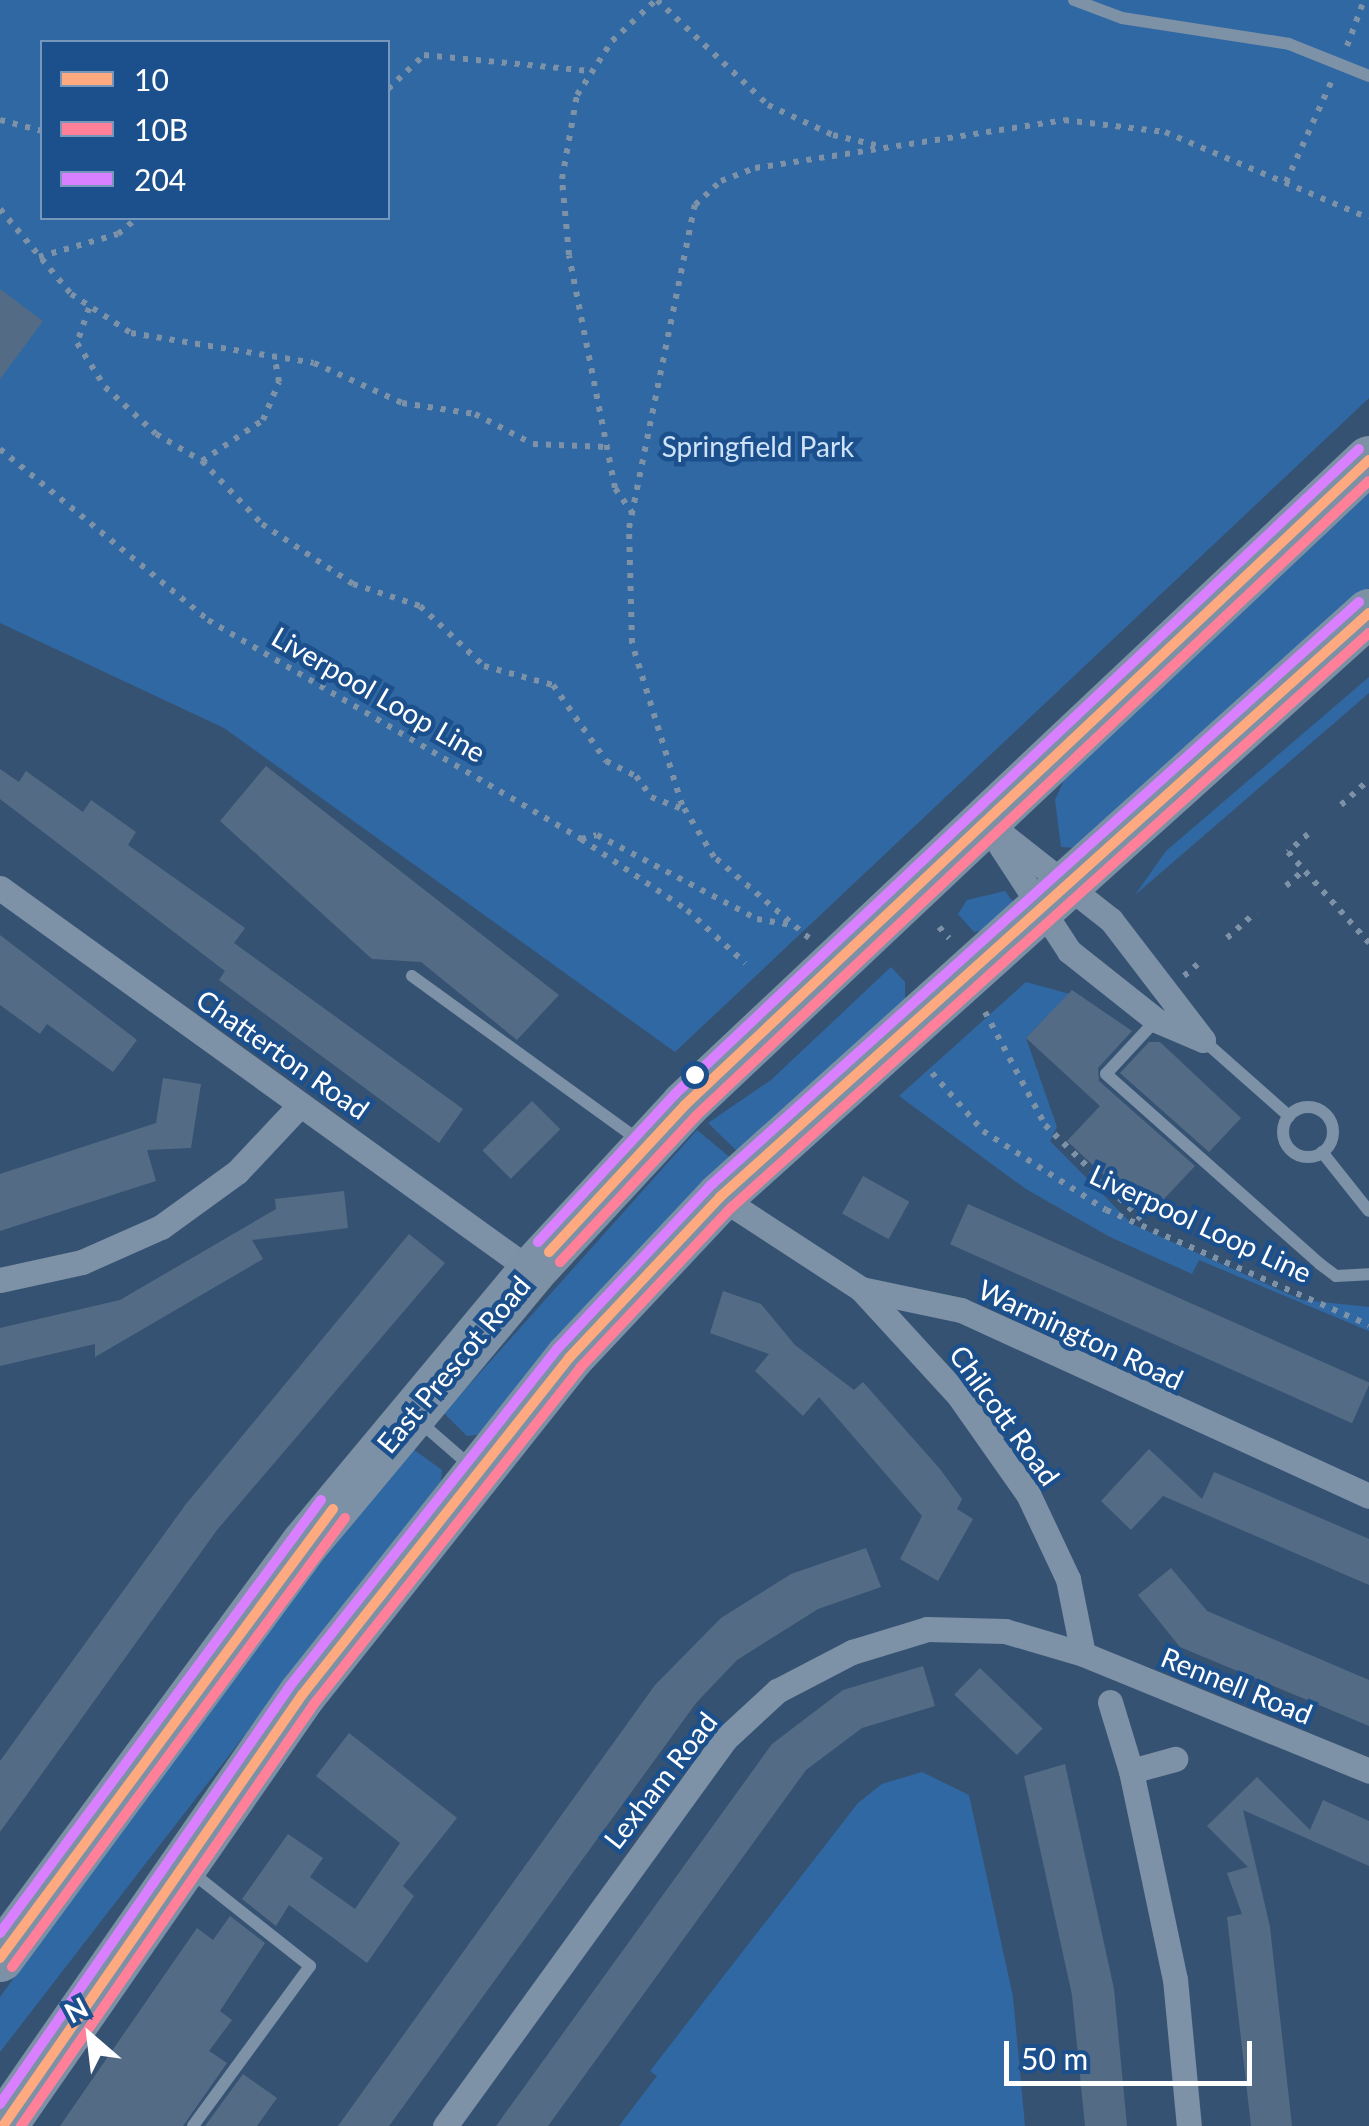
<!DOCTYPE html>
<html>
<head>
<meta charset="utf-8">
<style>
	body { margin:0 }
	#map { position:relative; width:1369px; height:2126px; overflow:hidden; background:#365273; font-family:Lato,sans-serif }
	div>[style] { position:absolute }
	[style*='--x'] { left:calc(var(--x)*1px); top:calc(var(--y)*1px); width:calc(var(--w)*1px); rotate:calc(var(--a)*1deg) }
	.green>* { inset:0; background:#3068a3 }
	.building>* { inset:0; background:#546b85; transform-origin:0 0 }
	.path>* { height:6px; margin-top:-3px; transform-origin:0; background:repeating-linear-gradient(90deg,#7d91a7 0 5px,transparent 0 13px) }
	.lane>* { height:12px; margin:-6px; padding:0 6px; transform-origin:6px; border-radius:6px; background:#7d91a7 }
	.lane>.ring { margin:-6px; padding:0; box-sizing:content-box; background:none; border:12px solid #7d91a7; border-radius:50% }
	.street>* { height:25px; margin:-12.5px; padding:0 12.5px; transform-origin:12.5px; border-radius:12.5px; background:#7d91a7 }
	.highway>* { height:48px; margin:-24px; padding:0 24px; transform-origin:24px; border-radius:24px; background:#7d91a6 }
	.bus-1>* { height:10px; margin:-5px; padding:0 5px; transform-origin:5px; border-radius:5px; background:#ffa980 }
	.bus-2>* { height:10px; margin:-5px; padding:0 5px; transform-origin:5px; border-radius:5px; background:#ff8098 }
	.bus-3>* { height:10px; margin:-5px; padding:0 5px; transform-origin:5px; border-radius:5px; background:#d880ff }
	.dots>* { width:28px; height:28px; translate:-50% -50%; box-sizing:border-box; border:5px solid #1c508d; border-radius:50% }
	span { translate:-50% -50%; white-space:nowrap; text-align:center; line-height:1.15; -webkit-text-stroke:9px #1c508d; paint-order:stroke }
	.park-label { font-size:28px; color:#cee3f9 }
	.street-label { font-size:28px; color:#fff }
	.legend { position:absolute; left:40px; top:40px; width:350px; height:180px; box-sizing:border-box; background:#1c508d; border:2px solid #7796bb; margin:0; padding:12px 18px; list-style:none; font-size:30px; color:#fff }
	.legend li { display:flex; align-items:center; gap:20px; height:50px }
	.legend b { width:50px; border:2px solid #7796bb }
	.north { position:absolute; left:40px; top:1986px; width:100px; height:100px; -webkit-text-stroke:8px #1c508d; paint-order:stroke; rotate:332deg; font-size:28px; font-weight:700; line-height:40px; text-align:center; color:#fff }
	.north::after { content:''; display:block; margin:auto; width:35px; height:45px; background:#fff; clip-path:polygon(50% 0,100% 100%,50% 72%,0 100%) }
	.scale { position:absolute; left:1004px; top:2041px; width:248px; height:45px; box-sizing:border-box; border:5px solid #fff; border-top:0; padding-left:12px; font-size:30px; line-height:35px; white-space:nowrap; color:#fff; -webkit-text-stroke:8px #1c508d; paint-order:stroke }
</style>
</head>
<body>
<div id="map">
	<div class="green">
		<div style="clip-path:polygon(evenodd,0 0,1369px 0,1369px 398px,675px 1052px,224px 728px,0 623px,0 0,42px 42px,388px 42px,388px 218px,42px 218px,42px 42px)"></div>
		<div style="clip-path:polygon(1369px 493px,1369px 588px,1079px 848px,1061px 847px,1055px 800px,1064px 780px)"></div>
		<div style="clip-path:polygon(1369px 677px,1369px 693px,1135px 895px,1166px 851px)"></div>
		<div style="clip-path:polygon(1005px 891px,1013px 902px,984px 930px,974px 932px,958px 914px,967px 900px)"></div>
		<div style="clip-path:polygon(891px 967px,905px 982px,905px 1002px,739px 1153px,708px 1123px,771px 1080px)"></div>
		<div style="clip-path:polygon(1026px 982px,1070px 994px,1026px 1038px,1057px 1127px,1050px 1141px,1132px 1224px,1302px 1300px,1369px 1307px,1369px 1331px,1199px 1260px,1192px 1274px,1110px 1237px,1026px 1189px,899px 1096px)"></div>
		<div style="clip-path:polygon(697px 1130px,732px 1159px,477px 1435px,467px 1436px,444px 1413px)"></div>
		<div style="clip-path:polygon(413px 1449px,442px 1470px,441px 1481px,0 2052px,0 1997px,278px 1616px)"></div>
		<div style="clip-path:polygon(922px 1772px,969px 1795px,1013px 1997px,1025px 2126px,619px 2126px,657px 2076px,650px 2071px,858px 1803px,882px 1784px)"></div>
	</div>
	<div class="building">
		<div style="clip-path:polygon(0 289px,43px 321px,0 379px)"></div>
		<div style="clip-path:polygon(266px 766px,559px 995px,517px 1040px,421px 962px,372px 959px,220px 821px)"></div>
		<div style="clip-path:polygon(0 769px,19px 782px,26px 771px,83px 812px,91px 800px,136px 832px,128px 845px,245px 928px,234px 943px,463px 1109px,439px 1143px,219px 980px,225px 971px,0 799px)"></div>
		<div style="clip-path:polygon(0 935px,137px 1040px,113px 1072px,47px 1024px,40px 1034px,0 1005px)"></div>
		<div style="clip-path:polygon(1072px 990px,1132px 1031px,1098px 1068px,1099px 1081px,1195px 1166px,1148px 1216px,1067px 1141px,1100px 1106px,1026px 1038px)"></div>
		<div style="clip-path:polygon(1149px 1042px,1160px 1042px,1241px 1118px,1209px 1152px,1120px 1073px)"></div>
		<div style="clip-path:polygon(163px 1078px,201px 1084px,191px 1148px,147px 1150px,156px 1181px,0 1231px,0 1174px,156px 1123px)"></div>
		<div style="left:532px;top:1101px;width:40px;height:70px;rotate:45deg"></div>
		<div style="left:863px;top:1176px;width:53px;height:43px;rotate:29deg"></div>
		<div style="clip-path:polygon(344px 1191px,348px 1228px,252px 1240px,263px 1259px,95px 1357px,95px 1344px,0 1366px,0 1328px,120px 1300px,276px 1209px,275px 1199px)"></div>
		<div style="left:968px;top:1204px;width:440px;height:44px;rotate:24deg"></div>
		<div style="clip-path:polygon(409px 1234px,445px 1263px,217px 1530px,0 1832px,0 1761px,186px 1504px)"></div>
		<div style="clip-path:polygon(723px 1291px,761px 1304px,795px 1345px,854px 1390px,863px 1382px,940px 1469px,962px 1499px,957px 1509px,973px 1519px,938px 1581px,900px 1559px,922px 1516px,819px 1397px,803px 1416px,755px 1371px,769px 1354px,710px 1333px)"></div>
		<div style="clip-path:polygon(1149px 1449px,1202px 1499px,1214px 1472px,1369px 1539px,1369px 1585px,1163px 1496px,1131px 1530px,1101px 1501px)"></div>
		<div style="clip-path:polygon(866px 1548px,881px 1587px,818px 1609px,737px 1660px,696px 1703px,389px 2126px,338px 2126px,655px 1685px,721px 1618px,791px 1574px)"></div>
		<div style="clip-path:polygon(1171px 1568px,1207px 1611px,1369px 1680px,1369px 1726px,1180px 1647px,1138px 1595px)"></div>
		<div style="clip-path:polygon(923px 1666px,935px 1706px,862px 1728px,806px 1770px,548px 2126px,496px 2126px,772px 1744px,843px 1690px)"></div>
		<div style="left:980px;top:1668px;width:87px;height:37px;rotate:44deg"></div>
		<div style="clip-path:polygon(349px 1733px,457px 1818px,403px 1886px,414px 1896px,367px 1963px,289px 1905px,276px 1926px,242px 1899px,288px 1834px,323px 1858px,310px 1877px,355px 1909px,400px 1843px,316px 1776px)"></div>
		<div style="clip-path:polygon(1065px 1764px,1114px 1989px,1127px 2126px,1085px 2126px,1072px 1995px,1024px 1776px)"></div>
		<div style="clip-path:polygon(1257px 1777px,1310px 1830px,1323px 1800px,1369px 1821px,1369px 1866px,1243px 1810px,1270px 1927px,1292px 2126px,1251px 2126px,1227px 1917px,1242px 1914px,1227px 1873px,1248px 1867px,1207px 1826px)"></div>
		<div style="clip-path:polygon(230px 1916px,265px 1943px,220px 2011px,232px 2020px,209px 2051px,227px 2063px,183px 2126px,60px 2126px,197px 1928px,213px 1940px)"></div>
		<div style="clip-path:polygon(243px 2074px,277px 2098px,257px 2126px,205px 2126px)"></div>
	</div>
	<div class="path">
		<div style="--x:657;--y:0;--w:153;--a:43.4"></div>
		<div style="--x:768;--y:105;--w:72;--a:24.8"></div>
		<div style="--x:833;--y:135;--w:52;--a:13.2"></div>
		<div style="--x:1347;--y:46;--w:49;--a:-69.7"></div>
		<div style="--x:388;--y:89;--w:50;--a:-43.4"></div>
		<div style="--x:424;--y:55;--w:167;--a:5.5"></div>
		<div style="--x:0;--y:120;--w:43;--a:14.7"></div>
		<div style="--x:1286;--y:182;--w:112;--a:-65.7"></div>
		<div style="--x:0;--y:209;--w:111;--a:50.1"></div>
		<div style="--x:71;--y:294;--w:72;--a:33"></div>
		<div style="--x:131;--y:333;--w:185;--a:9.3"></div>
		<div style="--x:314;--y:363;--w:97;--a:24.4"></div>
		<div style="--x:402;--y:403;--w:74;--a:8.6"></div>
		<div style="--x:475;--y:414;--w:65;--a:27.3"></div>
		<div style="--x:533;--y:444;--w:74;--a:2.3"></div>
		<div style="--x:39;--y:257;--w:82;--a:-16.2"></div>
		<div style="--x:118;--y:234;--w:25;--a:-40"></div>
		<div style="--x:89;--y:308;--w:37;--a:109"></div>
		<div style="--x:77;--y:343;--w:52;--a:57.5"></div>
		<div style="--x:105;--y:387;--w:69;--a:42.7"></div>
		<div style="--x:156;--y:434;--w:53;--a:30.4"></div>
		<div style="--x:202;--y:461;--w:87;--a:46.4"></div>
		<div style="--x:262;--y:524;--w:109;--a:33.4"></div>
		<div style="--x:353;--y:584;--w:71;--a:18.2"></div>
		<div style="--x:420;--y:606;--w:88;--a:43.2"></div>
		<div style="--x:484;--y:666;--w:72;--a:15.4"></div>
		<div style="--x:553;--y:685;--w:93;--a:55.1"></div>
		<div style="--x:606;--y:761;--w:34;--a:27"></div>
		<div style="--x:636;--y:776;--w:26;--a:54"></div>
		<div style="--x:651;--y:797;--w:36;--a:21"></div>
		<div style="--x:0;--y:449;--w:269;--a:39.4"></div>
		<div style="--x:208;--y:620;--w:433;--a:30.4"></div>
		<div style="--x:581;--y:839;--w:128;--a:33.8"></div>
		<div style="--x:687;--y:910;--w:79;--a:42.4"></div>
		<div style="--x:202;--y:461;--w:73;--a:-33.9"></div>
		<div style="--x:263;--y:420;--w:41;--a:-67.2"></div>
		<div style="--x:279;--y:382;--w:23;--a:-100"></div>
		<div style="--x:633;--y:514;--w:32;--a:-125"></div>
		<div style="--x:615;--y:488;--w:237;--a:-101.2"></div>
		<div style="--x:569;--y:255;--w:76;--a:-95.3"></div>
		<div style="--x:562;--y:179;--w:85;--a:-79.9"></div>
		<div style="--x:577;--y:95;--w:64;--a:-57.1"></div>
		<div style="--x:612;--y:41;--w:60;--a:-43"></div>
		<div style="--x:1341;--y:805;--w:38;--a:-42"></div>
		<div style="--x:1308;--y:834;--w:27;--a:138"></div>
		<div style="--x:1288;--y:852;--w:122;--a:48.3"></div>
		<div style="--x:581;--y:839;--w:16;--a:-14"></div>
		<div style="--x:597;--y:835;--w:181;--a:27.7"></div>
		<div style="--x:757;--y:919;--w:34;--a:10"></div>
		<div style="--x:1286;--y:886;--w:24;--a:-42"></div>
		<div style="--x:939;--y:927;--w:15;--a:48"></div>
		<div style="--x:809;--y:938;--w:125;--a:-139.5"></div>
		<div style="--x:714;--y:857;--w:61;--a:-121.6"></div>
		<div style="--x:682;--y:805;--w:170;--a:-107.2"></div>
		<div style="--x:632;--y:643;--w:115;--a:-91.5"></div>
		<div style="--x:629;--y:528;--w:330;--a:-78.5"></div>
		<div style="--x:695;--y:205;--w:35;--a:-43"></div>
		<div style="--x:721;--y:181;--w:36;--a:-21"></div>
		<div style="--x:755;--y:168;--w:313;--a:-8.8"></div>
		<div style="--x:1064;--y:120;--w:102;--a:6.8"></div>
		<div style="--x:1165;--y:132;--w:221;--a:22.9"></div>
		<div style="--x:1227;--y:938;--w:39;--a:-42"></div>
		<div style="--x:1184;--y:976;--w:18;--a:-41"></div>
		<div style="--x:985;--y:1012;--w:128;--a:62"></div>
		<div style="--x:1045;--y:1125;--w:139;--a:44.4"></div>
		<div style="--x:932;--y:1073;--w:77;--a:48.7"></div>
		<div style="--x:983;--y:1131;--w:146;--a:32.7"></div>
		<div style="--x:1106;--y:1210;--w:287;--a:23.6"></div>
	</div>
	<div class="lane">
		<div style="--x:1074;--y:0;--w:51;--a:20.6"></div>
		<div style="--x:1122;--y:18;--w:169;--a:8.8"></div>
		<div style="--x:1289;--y:44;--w:86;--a:21.8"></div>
		<div style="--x:412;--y:976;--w:283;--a:35.9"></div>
		<div style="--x:1158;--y:1018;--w:76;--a:132.9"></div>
		<div style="--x:1106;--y:1074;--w:286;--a:41.6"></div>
		<div style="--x:1320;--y:1264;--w:20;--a:37"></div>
		<div style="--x:1336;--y:1276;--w:33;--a:-3"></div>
		<div style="--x:1203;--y:1040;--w:115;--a:41.5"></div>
		<div class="ring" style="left:1283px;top:1107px;width:38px;height:38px"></div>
		<div style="--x:1322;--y:1152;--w:75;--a:51.5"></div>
		<div style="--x:420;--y:1422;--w:70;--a:41"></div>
		<div style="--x:190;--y:1871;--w:153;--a:38.4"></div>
		<div style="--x:310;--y:1966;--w:198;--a:126.2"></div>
	</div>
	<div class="street">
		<div style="--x:985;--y:822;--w:154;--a:56.9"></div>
		<div style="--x:1069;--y:951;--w:111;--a:38.4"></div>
		<div style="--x:1156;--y:1020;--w:51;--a:23.1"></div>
		<div style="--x:994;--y:828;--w:149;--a:38.2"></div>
		<div style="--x:1111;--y:920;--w:151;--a:52.5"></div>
		<div style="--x:0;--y:888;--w:656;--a:35.75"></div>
		<div style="--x:720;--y:1197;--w:168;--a:33.1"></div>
		<div style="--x:861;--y:1289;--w:102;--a:11.9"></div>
		<div style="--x:961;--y:1310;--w:448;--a:24.5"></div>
		<div style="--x:0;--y:1280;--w:84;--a:-12.4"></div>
		<div style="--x:82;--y:1262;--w:86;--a:-23.9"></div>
		<div style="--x:161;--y:1227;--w:94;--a:-35.9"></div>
		<div style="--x:237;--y:1172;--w:92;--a:-46.8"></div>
		<div style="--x:861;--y:1289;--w:145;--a:47.5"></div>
		<div style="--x:959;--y:1396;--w:120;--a:54.9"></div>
		<div style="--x:1028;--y:1494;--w:94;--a:64.8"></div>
		<div style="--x:1068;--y:1579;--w:76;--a:78.7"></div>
		<div style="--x:1110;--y:1702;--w:72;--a:73.1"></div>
		<div style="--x:1131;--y:1771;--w:46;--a:-15.3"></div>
		<div style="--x:1131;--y:1771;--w:213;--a:78.1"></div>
		<div style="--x:1175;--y:1979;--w:148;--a:84.6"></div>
		<div style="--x:445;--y:2126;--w:478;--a:-54.1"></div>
		<div style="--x:725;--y:1739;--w:71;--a:-42.7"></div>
		<div style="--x:777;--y:1691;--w:85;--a:-27.5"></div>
		<div style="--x:852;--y:1652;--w:78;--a:-17"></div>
		<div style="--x:927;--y:1629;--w:78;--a:1.5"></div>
		<div style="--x:1005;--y:1631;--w:81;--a:16.4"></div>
		<div style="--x:1083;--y:1654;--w:309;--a:22.2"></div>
	</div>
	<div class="highway">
		<div style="--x:0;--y:1958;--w:513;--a:-53.64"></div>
		<div style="--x:304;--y:1545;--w:356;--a:-50.2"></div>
		<div style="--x:532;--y:1271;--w:226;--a:-47.3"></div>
		<div style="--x:685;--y:1105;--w:940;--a:-43.32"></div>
		<div style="--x:3;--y:2126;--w:525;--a:-55.25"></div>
		<div style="--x:302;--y:1695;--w:430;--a:-51.6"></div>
		<div style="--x:569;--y:1358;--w:221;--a:-46.8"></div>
		<div style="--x:720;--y:1197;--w:873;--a:-41.98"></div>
	</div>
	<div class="bus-1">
		<div style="--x:549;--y:1252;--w:200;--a:-47.2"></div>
		<div style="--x:685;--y:1105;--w:940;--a:-43.32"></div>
		<div style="--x:0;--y:1958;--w:559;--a:-53.44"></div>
		<div style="--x:3;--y:2126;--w:525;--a:-55.25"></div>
		<div style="--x:302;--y:1695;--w:430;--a:-51.6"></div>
		<div style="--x:569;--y:1358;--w:221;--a:-46.8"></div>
		<div style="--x:720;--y:1197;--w:873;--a:-41.98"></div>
	</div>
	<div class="bus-2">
		<div style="--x:560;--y:1262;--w:200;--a:-47"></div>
		<div style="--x:696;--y:1116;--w:925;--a:-43.34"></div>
		<div style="--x:12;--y:1967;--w:559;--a:-53.44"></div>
		<div style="--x:21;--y:2126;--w:514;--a:-55.23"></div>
		<div style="--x:314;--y:1704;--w:429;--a:-51.6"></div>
		<div style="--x:580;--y:1368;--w:220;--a:-46.7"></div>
		<div style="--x:731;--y:1208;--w:859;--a:-42.03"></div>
	</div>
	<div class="bus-3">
		<div style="--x:538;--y:1242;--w:202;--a:-47.2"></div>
		<div style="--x:675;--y:1094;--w:940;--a:-43.32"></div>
		<div style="--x:0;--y:1933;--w:539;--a:-53.45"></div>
		<div style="--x:0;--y:2104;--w:509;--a:-55.25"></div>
		<div style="--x:290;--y:1686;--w:431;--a:-51.6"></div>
		<div style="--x:558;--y:1348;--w:222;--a:-46.8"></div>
		<div style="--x:710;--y:1186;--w:873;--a:-41.98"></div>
	</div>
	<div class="dots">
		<div style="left:695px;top:1075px;background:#fff"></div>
	</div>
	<div class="park-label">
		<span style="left:758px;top:446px">Springfield Park</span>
	</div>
	<div class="street-label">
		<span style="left:379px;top:694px;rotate:30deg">Liverpool Loop Line</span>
		<span style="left:283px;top:1054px;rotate:35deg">Chatterton Road</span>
		<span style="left:1201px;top:1223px;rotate:25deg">Liverpool Loop Line</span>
		<span style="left:1081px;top:1334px;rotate:25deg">Warmington Road</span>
		<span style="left:453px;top:1364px;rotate:-50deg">East Prescot Road</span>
		<span style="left:1005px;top:1415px;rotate:54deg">Chilcott Road</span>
		<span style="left:1237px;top:1685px;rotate:22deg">Rennell Road</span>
		<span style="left:660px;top:1780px;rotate:-52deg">Lexham Road</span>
	</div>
	<ul class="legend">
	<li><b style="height:12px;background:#ffa980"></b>10</li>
	<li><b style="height:12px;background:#ff8098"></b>10B</li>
	<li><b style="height:12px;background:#d880ff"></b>204</li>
	</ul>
	<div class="north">N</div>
	<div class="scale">50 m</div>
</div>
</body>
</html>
